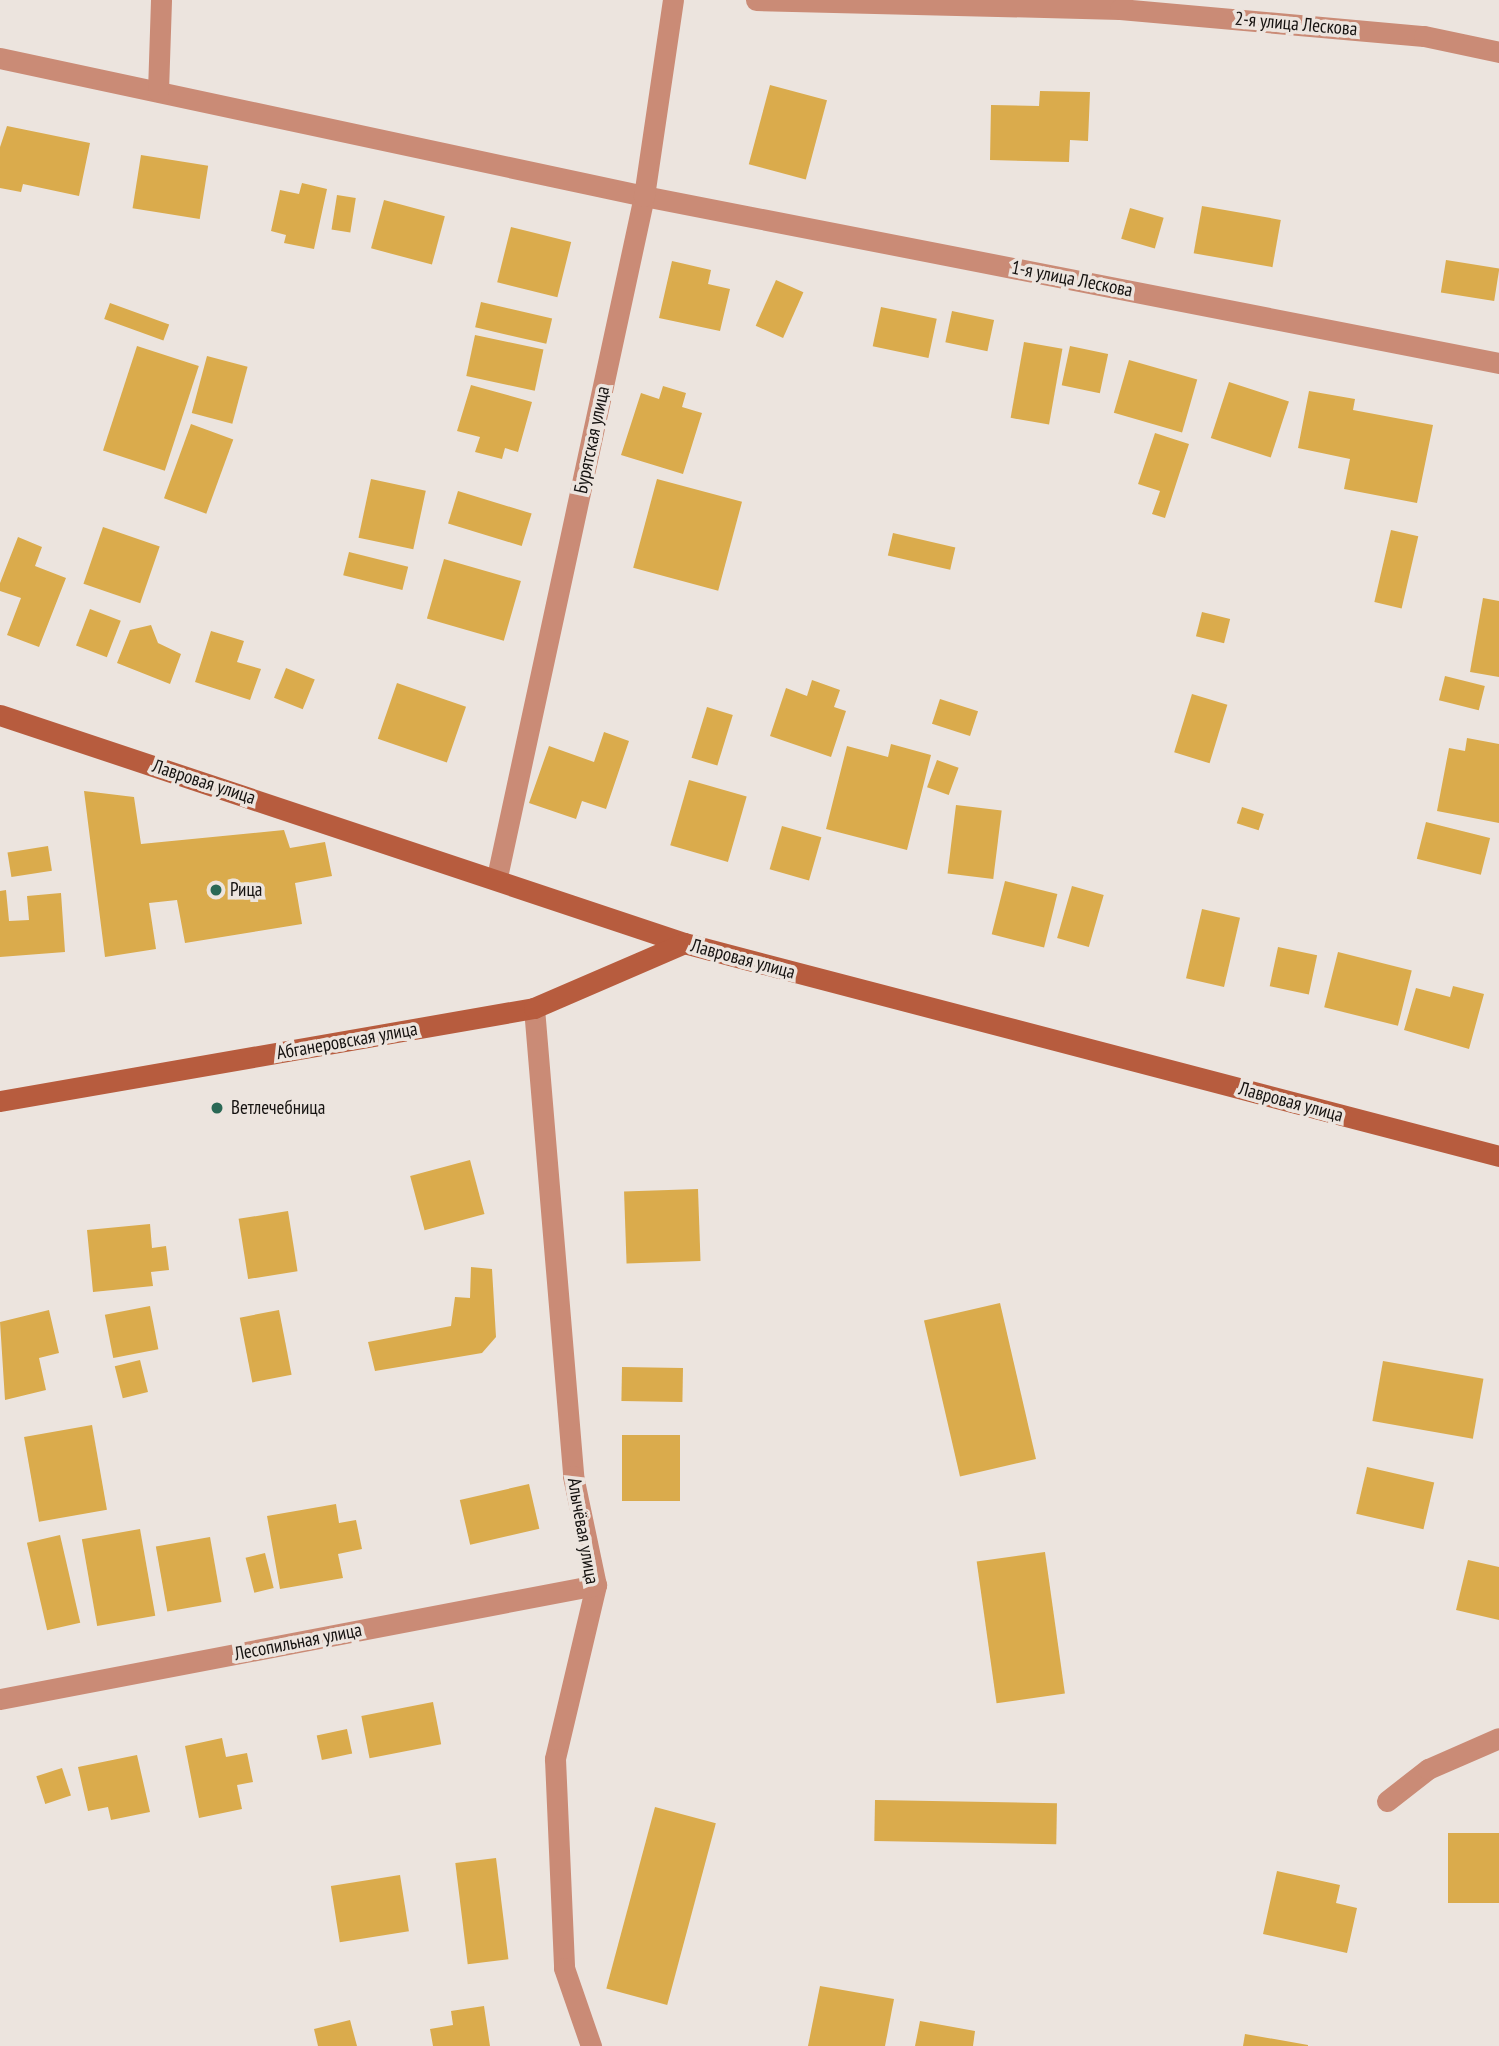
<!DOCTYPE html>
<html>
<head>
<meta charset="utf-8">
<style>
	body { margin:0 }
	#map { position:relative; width:1499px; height:2046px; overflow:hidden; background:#ece4de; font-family:"PT Sans Narrow",sans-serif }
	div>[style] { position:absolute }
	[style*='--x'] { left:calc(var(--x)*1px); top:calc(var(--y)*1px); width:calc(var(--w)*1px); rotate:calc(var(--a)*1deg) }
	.building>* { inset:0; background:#daab4c; transform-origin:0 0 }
	.street>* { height:21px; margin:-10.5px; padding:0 10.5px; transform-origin:10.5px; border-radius:10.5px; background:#ca8b76 }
	.secondary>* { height:21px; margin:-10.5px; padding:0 10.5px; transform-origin:10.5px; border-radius:10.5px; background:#b75c3e }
	.dots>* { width:19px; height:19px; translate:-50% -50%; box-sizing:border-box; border:4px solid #ece4de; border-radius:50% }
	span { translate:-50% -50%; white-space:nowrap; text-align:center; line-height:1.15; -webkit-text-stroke:7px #ece4de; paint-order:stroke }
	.street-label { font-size:19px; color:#151210 }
	.poi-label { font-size:19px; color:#151210 }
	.left { translate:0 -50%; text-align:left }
</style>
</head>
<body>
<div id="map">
	<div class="building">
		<div style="left:770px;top:85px;width:59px;height:82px;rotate:15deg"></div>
		<div style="clip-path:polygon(1040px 91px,1090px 92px,1088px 141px,1070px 140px,1069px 162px,990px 160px,991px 105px,1039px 106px)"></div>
		<div style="clip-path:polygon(7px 126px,90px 143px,79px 196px,23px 184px,21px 192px,0 188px,0 147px)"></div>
		<div style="left:141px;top:155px;width:68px;height:54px;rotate:9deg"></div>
		<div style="clip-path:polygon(302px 183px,327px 189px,314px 249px,284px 243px,286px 235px,271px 231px,280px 190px,299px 194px)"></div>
		<div style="left:337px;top:195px;width:19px;height:35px;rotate:9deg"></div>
		<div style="left:384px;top:200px;width:63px;height:50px;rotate:15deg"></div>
		<div style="left:1202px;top:206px;width:80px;height:48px;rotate:10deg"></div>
		<div style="left:1130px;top:208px;width:35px;height:32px;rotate:16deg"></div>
		<div style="left:511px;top:227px;width:62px;height:57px;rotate:14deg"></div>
		<div style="left:1446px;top:260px;width:54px;height:33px;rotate:9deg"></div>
		<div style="clip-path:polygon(672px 261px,711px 270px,708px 284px,730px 289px,720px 331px,659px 318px)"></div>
		<div style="left:776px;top:280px;width:30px;height:50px;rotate:24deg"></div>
		<div style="left:481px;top:302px;width:73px;height:26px;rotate:13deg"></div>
		<div style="left:110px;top:303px;width:63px;height:17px;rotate:20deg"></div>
		<div style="left:881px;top:307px;width:57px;height:40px;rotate:12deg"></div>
		<div style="left:952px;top:311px;width:43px;height:32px;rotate:12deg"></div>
		<div style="left:475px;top:335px;width:70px;height:42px;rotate:12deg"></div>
		<div style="left:1024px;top:342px;width:39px;height:77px;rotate:10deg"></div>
		<div style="left:137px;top:346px;width:65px;height:110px;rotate:18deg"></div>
		<div style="left:1070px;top:346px;width:39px;height:40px;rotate:12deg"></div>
		<div style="left:207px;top:356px;width:42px;height:59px;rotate:15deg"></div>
		<div style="left:1129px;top:360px;width:71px;height:55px;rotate:16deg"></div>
		<div style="left:1229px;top:382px;width:63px;height:59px;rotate:18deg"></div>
		<div style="clip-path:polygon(471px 385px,532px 402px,518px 452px,505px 448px,502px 459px,475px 452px,480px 437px,457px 431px)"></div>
		<div style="clip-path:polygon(663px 386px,686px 393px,682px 407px,702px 413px,683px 474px,621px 455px,641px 393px,659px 399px)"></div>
		<div style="clip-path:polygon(1309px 391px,1355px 399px,1353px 410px,1433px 425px,1417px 503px,1344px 489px,1350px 459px,1298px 448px)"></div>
		<div style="left:191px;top:424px;width:45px;height:79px;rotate:20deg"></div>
		<div style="clip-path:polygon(1155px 433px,1189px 444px,1165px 518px,1152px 514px,1160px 491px,1138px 484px)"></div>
		<div style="left:371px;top:479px;width:56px;height:60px;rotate:12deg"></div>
		<div style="left:657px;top:479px;width:88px;height:92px;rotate:15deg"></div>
		<div style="left:458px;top:491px;width:77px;height:34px;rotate:17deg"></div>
		<div style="left:103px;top:527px;width:60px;height:60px;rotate:19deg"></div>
		<div style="left:1391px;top:530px;width:28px;height:74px;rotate:13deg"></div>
		<div style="left:893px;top:533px;width:64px;height:23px;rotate:13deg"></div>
		<div style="clip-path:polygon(18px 537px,42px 547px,35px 566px,66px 578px,39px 647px,7px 635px,21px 598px,0 591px,0 583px)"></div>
		<div style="left:349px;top:552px;width:61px;height:24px;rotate:14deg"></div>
		<div style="left:444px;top:559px;width:80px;height:62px;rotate:16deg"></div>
		<div style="clip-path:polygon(1483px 598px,1499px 601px,1499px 677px,1470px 672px)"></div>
		<div style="left:90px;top:609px;width:33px;height:39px;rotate:21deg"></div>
		<div style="left:1202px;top:612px;width:29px;height:25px;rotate:14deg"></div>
		<div style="clip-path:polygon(151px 625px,158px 643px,181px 654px,170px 684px,117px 663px,130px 630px)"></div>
		<div style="clip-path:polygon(211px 631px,244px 641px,237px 662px,261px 669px,250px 700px,195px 682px)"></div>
		<div style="left:286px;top:668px;width:31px;height:32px;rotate:22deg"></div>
		<div style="left:1445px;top:676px;width:41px;height:25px;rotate:14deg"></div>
		<div style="clip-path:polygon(812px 680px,840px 690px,834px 707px,846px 711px,831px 757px,770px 736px,786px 688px,807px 696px)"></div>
		<div style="left:397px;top:683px;width:73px;height:59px;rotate:19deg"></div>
		<div style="left:1192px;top:694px;width:37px;height:61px;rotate:17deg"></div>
		<div style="left:940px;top:699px;width:40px;height:26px;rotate:18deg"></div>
		<div style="left:707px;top:707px;width:27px;height:53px;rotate:17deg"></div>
		<div style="clip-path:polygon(604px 732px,629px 741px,606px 809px,582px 801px,576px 819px,529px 803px,549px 746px,594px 762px)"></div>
		<div style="clip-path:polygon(1467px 738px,1499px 744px,1499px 823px,1437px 811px,1449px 748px,1465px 751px)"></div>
		<div style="clip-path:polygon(891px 744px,931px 755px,907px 850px,826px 829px,847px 746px,888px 757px)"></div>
		<div style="left:937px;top:760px;width:23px;height:29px;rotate:20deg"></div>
		<div style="left:689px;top:780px;width:60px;height:68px;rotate:16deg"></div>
		<div style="clip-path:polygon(84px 791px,134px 797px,141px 844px,284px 830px,290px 848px,325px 842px,332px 876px,295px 883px,302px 924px,185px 943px,177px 900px,149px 903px,156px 949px,105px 957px)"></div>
		<div style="left:956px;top:805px;width:46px;height:69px;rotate:7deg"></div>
		<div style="left:1242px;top:807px;width:23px;height:17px;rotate:18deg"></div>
		<div style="left:1426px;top:822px;width:66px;height:38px;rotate:14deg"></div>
		<div style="left:782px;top:826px;width:41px;height:45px;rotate:16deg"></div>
		<div style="left:48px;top:846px;width:25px;height:41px;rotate:81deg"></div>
		<div style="left:1005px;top:881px;width:54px;height:55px;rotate:14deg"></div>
		<div style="left:1072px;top:886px;width:33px;height:54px;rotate:16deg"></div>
		<div style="clip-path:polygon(6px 890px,9px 921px,29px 920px,27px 896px,61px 893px,65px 952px,0 957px,0 891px)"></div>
		<div style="left:1202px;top:909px;width:39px;height:71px;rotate:13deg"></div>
		<div style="left:1278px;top:947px;width:40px;height:40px;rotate:12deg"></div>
		<div style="left:1338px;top:952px;width:76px;height:57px;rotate:14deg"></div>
		<div style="clip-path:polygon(1453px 986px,1484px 994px,1469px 1049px,1404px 1030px,1416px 988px,1450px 997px)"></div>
		<div style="left:470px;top:1160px;width:56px;height:62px;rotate:75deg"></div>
		<div style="left:698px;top:1189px;width:72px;height:74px;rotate:88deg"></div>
		<div style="left:288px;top:1211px;width:61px;height:50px;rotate:81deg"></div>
		<div style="clip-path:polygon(150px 1224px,152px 1248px,166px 1246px,169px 1270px,151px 1272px,153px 1286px,93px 1292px,87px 1230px)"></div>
		<div style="clip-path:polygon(471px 1267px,492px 1269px,496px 1337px,482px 1353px,375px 1371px,368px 1342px,451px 1326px,455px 1297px,470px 1298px)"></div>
		<div style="left:1000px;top:1303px;width:160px;height:78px;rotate:77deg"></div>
		<div style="left:150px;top:1306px;width:44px;height:46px;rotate:79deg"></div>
		<div style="clip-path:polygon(49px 1310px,59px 1353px,39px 1358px,46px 1390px,5px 1400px,0 1322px)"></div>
		<div style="left:279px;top:1310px;width:66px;height:40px;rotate:79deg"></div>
		<div style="left:140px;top:1360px;width:33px;height:26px;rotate:76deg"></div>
		<div style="left:1383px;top:1361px;width:102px;height:61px;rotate:10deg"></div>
		<div style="left:622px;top:1367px;width:61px;height:34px;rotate:1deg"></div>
		<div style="left:92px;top:1425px;width:86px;height:69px;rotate:80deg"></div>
		<div style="left:622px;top:1435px;width:58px;height:66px"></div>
		<div style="left:1367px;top:1467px;width:69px;height:48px;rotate:13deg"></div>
		<div style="left:529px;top:1484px;width:46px;height:71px;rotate:77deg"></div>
		<div style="clip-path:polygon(336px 1504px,339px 1523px,356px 1520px,362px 1549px,338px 1554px,343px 1578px,280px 1589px,267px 1516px)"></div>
		<div style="left:140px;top:1529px;width:88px;height:59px;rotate:80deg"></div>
		<div style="left:60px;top:1535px;width:90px;height:34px;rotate:77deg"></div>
		<div style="left:210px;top:1537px;width:66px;height:55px;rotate:80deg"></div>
		<div style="left:1045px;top:1552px;width:143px;height:69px;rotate:82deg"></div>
		<div style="left:265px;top:1553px;width:36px;height:20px;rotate:76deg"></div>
		<div style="clip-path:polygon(1468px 1560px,1499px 1567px,1499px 1620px,1456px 1610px)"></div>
		<div style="left:433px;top:1702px;width:43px;height:73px;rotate:79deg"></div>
		<div style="left:347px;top:1729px;width:25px;height:31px;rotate:78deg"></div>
		<div style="clip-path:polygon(222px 1738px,226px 1757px,247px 1753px,253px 1782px,237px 1785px,242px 1809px,199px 1818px,185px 1746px)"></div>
		<div style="clip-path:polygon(137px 1755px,150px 1812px,111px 1820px,108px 1807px,88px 1811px,78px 1767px)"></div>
		<div style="left:62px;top:1768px;width:29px;height:27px;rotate:72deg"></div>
		<div style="left:875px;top:1800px;width:182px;height:41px;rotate:1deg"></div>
		<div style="left:655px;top:1807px;width:63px;height:188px;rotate:15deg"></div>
		<div style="left:1448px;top:1833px;width:51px;height:70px"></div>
		<div style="left:496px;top:1858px;width:102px;height:41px;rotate:83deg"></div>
		<div style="clip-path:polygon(1277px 1871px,1340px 1885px,1336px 1903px,1357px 1908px,1347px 1953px,1263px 1934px)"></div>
		<div style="left:400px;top:1875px;width:57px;height:70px;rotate:81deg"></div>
		<div style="clip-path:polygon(820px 1986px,894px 1999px,885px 2046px,808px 2046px)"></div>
		<div style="clip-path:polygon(484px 2006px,490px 2046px,433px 2046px,430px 2029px,453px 2025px,451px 2011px)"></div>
		<div style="clip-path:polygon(350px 2020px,357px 2046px,318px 2046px,314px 2029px)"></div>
		<div style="clip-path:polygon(920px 2021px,975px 2031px,973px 2046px,915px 2046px)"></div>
		<div style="clip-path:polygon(1245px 2034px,1308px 2045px,1308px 2046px,1243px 2046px)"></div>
	</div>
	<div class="street">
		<div style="--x:756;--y:0;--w:364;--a:1.4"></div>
		<div style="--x:1120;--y:9;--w:305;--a:5.1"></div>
		<div style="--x:1424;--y:36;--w:77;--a:12"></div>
		<div style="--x:0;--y:58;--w:659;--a:12.09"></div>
		<div style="--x:644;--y:196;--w:871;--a:11.05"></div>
		<div style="--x:158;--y:91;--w:91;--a:-88.1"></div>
		<div style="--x:497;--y:877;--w:697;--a:-77.82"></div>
		<div style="--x:644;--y:196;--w:198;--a:-81.6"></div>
		<div style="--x:534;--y:1008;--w:470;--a:85.2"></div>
		<div style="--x:573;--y:1476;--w:111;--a:78.1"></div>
		<div style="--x:596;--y:1585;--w:179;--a:103.3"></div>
		<div style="--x:555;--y:1759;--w:209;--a:87.5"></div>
		<div style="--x:564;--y:1968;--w:83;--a:70.9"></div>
		<div style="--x:0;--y:1699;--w:607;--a:-10.83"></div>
		<div style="--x:1387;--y:1801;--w:52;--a:-38"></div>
		<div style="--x:1428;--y:1769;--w:77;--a:-23.6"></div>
	</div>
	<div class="secondary">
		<div style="--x:0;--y:715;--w:721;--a:18.43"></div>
		<div style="--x:684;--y:943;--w:842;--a:14.65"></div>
		<div style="--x:0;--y:1101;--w:542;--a:-9.88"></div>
		<div style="--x:534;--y:1008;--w:163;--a:-23.4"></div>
	</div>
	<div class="dots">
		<div style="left:216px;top:890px;background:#2a6855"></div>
		<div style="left:217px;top:1108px;background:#2a6855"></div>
	</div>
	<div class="street-label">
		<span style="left:1296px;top:24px;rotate:5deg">2-я улица Лескова</span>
		<span style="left:1072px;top:279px;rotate:11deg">1-я улица Лескова</span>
		<span style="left:592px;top:440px;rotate:-78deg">Бурятская улица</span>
		<span style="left:204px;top:782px;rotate:18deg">Лавровая улица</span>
		<span style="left:743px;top:959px;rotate:15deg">Лавровая улица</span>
		<span style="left:347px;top:1041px;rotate:-10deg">Абганеровская улица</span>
		<span style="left:1291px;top:1102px;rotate:15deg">Лавровая улица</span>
		<span style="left:583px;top:1531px;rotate:80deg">Алычёвая улица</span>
		<span style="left:298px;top:1642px;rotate:-11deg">Лесопильная улица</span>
	</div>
	<div class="poi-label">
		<span class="left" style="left:230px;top:890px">Рица</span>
		<span class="left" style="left:231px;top:1108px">Ветлечебница</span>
	</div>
</div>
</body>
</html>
